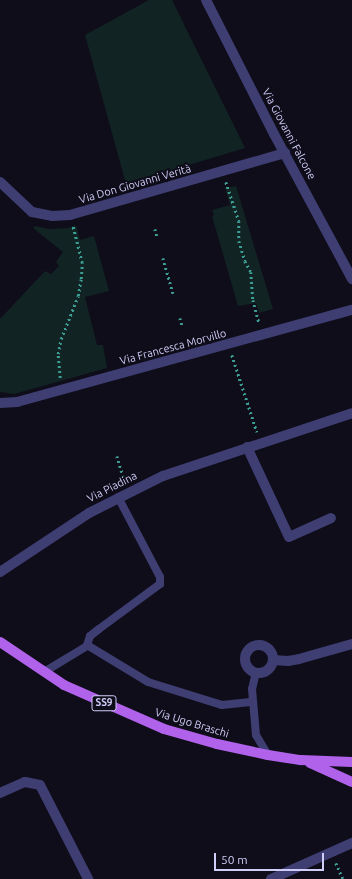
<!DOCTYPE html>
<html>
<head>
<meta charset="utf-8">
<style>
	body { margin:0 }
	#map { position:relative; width:352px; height:879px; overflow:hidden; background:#0f0d1a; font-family:Ubuntu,sans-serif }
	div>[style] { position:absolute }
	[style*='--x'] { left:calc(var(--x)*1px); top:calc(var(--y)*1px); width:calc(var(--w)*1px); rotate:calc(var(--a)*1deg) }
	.green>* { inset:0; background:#112322 }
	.path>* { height:2.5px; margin-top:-1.25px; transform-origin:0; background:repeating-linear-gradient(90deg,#3c9e94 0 2px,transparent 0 5px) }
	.service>* { height:8px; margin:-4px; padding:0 4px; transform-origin:4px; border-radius:4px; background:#3e3e73 }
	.minor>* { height:10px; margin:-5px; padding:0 5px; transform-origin:5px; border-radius:5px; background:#3e3e73 }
	.minor>.ring { margin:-5px; padding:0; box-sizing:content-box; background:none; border:10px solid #3e3e73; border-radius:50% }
	.primary>* { height:10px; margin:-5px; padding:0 5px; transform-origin:5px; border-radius:5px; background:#b162ea }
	span { translate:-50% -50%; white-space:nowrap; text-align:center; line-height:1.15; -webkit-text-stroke:4px #0f0d1a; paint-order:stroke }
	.shield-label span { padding:1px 3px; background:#0f0d1a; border:1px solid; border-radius:3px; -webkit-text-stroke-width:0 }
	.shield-label { font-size:10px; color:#d0cdf8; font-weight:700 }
	.street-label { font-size:11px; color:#d0cdf8 }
	.scale { position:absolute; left:214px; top:853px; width:110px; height:18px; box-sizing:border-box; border:2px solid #d0cdf8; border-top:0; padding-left:5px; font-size:12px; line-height:14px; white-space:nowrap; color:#d0cdf8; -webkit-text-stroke:3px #0f0d1a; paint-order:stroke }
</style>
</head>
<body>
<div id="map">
	<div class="green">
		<div style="clip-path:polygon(149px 0,172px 0,245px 148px,126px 184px,85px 35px)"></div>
		<div style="clip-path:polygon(236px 186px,273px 309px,259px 313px,256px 303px,238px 306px,212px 216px,214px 215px,212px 210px,230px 205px,225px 188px)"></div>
		<div style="clip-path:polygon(76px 225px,80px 240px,94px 236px,109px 291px,85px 297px,97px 345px,103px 345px,107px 368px,14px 394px,0 392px,0 319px,45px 271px,51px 274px,59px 266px,56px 262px,63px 252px,33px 228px,35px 226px,49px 229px,68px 228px)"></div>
	</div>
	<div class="path">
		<div style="--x:226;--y:182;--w:41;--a:71.6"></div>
		<div style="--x:239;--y:221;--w:20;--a:90"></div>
		<div style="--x:239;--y:241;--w:21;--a:73"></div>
		<div style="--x:245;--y:261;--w:13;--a:61"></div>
		<div style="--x:251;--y:272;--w:28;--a:86"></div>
		<div style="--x:253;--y:300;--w:24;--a:75"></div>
		<div style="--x:155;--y:229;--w:7;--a:74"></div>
		<div style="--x:163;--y:258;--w:37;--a:74"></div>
		<div style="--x:180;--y:318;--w:7;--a:74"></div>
		<div style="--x:232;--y:355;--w:81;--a:72"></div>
		<div style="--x:60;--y:378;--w:24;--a:-95"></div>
		<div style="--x:58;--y:354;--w:15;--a:-79"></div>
		<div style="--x:61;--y:339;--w:46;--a:-68.4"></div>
		<div style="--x:78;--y:296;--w:17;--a:-80"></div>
		<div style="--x:81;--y:279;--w:16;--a:-86"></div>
		<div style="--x:82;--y:263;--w:38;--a:-104"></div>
		<div style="--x:117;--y:456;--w:28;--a:73"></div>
		<div style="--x:336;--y:863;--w:17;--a:66"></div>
	</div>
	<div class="service">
		<div style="--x:118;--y:497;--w:90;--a:62.3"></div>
		<div style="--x:160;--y:577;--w:7;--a:90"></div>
		<div style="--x:160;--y:584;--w:76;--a:143.6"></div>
		<div style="--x:99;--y:629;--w:11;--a:142"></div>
		<div style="--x:90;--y:636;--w:9;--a:108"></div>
		<div style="--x:87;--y:645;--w:71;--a:31.2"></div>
		<div style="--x:148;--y:682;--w:77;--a:17.3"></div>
		<div style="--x:222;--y:705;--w:31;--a:-6"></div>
		<div style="--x:44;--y:672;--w:50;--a:-31.2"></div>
		<div style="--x:256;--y:672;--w:17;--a:103"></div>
		<div style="--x:252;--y:689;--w:46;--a:85"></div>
		<div style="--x:256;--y:735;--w:23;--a:59"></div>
	</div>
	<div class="minor">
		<div style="--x:206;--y:0;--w:150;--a:63.1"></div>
		<div style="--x:274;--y:134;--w:165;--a:61.7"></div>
		<div style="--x:0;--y:182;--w:44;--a:43.2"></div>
		<div style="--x:32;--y:212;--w:20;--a:11"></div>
		<div style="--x:52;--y:216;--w:18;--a:-3"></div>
		<div style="--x:70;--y:215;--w:224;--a:-16.1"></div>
		<div style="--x:0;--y:403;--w:17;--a:-3"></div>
		<div style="--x:17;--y:402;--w:347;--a:-15.4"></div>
		<div style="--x:247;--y:447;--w:99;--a:65"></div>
		<div style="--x:289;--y:537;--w:46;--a:-24.3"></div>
		<div style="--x:0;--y:572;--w:107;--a:-33.5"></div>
		<div style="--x:89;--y:513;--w:83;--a:-26.6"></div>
		<div style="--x:163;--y:476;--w:199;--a:-18.4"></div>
		<div class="ring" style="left:245px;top:645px;width:18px;height:18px"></div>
		<div style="--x:273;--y:660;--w:15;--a:4"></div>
		<div style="--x:288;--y:661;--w:11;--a:-10"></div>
		<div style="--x:299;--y:659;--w:55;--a:-15.8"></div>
		<div style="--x:0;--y:793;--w:27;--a:-24"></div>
		<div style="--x:25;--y:782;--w:15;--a:11"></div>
		<div style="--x:40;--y:785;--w:106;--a:62.9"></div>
		<div style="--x:271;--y:879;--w:89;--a:-24"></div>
	</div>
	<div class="primary">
		<div style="--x:0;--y:642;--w:77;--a:33.9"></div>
		<div style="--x:64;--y:685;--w:109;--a:23.7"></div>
		<div style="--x:164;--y:729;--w:55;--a:15.8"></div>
		<div style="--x:217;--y:744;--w:52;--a:12.2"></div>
		<div style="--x:268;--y:755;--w:33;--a:9"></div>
		<div style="--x:301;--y:760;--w:51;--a:2.2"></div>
		<div style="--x:310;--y:763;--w:46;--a:24.3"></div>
	</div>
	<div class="shield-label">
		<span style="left:104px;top:703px">SS9</span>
	</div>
	<div class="street-label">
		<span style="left:289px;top:134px;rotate:62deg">Via Giovanni Falcone</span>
		<span style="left:135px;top:184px;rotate:-16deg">Via Don Giovanni Verità</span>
		<span style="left:173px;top:347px;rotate:-15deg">Via Francesca Morvillo</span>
		<span style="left:112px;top:487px;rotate:-27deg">Via Piadina</span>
		<span style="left:192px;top:723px;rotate:17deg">Via Ugo Braschi</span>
	</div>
	<div class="scale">50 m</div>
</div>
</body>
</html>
